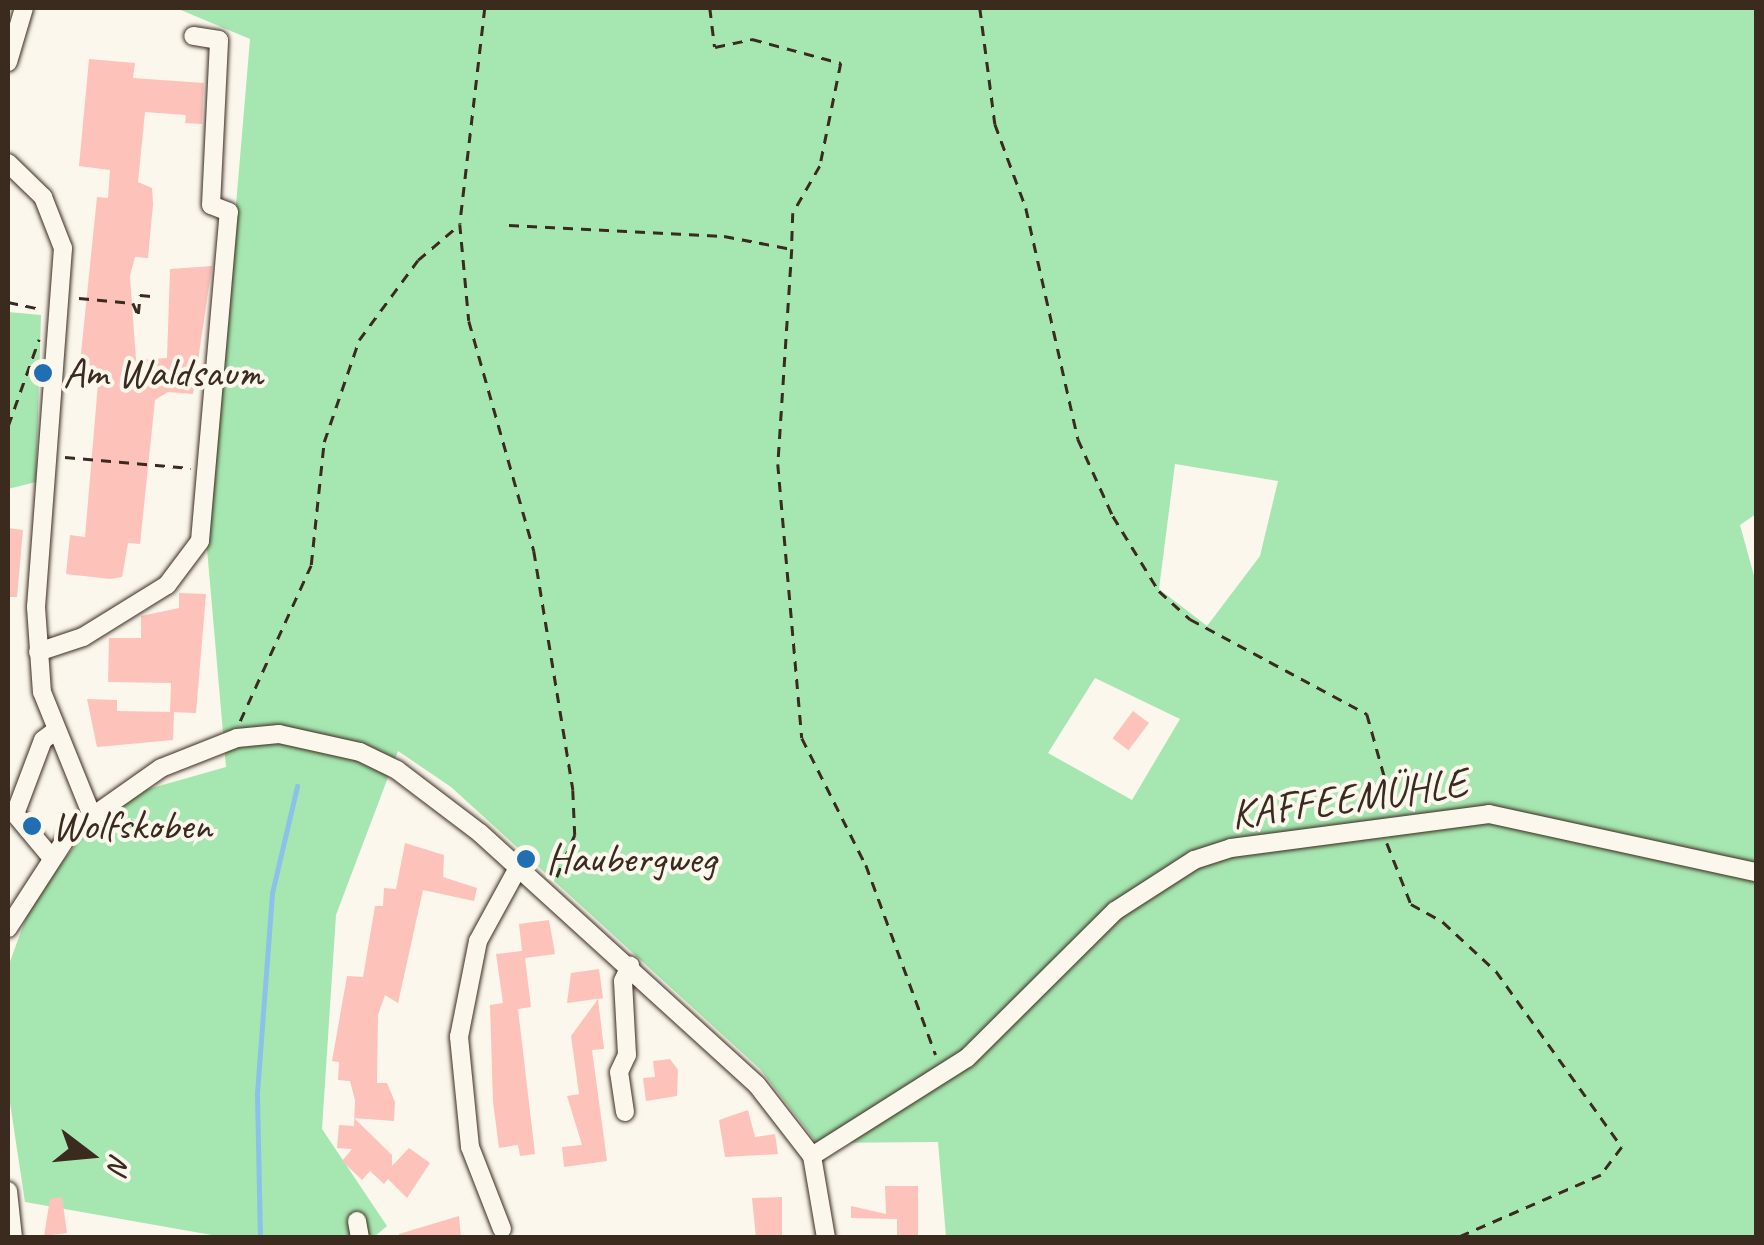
<!DOCTYPE html>
<html>
<head>
<meta charset="utf-8">
<style>
	body { margin:0 }
	#map { position:relative; width:1764px; height:1245px; overflow:hidden; background:#fbf7ec; font-family:Caveat,sans-serif }
	div>[style] { position:absolute }
	[style*='--x'] { left:calc(var(--x)*1px); top:calc(var(--y)*1px); width:calc(var(--w)*1px); rotate:calc(var(--a)*1deg) }
	.green>* { inset:0; background:#a6e7b1 }
	.stream>* { height:5px; margin:-2.5px; padding:0 2.5px; transform-origin:2.5px; border-radius:2.5px; background:#8cc1ea }
	.building>* { inset:0; background:#fdc2ba; transform-origin:0 0 }
	.path>* { height:2.5px; margin-top:-1.25px; transform-origin:0; background:repeating-linear-gradient(90deg,#3b2a1e 0 10px,transparent 0 18px) }
	.roads { filter:drop-shadow(0 0 2px #3b2a1e) drop-shadow(0 0 2px #3b2a1e) }
	.minor>* { height:18px; margin:-9px; padding:0 9px; transform-origin:9px; border-radius:9px; background:#fbf7ec }
	.dots>* { width:28px; height:28px; translate:-50% -50%; box-sizing:border-box; border:5px solid #fbf7ec; border-radius:50% }
	span { translate:-50% -50%; white-space:nowrap; text-align:center; line-height:1.15; -webkit-text-stroke:8px #fbf7ec; paint-order:stroke }
	.poi-label { font-size:42px; color:#3b2a1e }
	.left { translate:0 -50%; text-align:left }
	.street-label { font-size:42px; color:#3b2a1e }
	.frame { position:absolute; inset:0; border:10px solid #3b2a1e; pointer-events:none }
	.north { position:absolute; left:40px; top:1105px; width:100px; height:100px; -webkit-text-stroke:8px #fbf7ec; paint-order:stroke; rotate:106deg; font-size:28px; font-weight:700; line-height:40px; text-align:center; color:#3b2a1e }
	.north::after { content:''; display:block; margin:auto; width:35px; height:45px; background:#3b2a1e; clip-path:polygon(50% 0,100% 100%,50% 72%,0 100%) }
</style>
</head>
<body>
<div id="map">
	<div class="green">
		<div style="clip-path:polygon(evenodd,176px 8px,1756px 8px,1756px 514px,1740px 525px,1756px 583px,1756px 1237px,946px 1237px,938px 1142px,817px 1143px,760px 1069px,451px 787px,398px 751px,336px 915px,322px 1129px,387px 1226px,374px 1237px,223px 1237px,25px 1202px,8px 1090px,8px 967px,34px 896px,113px 799px,226px 767px,207px 549px,250px 39px,176px 8px,1175px 464px,1278px 481px,1260px 556px,1207px 626px,1159px 589px,1175px 464px,176px 8px,1095px 678px,1180px 719px,1132px 800px,1048px 753px,1095px 678px)"></div>
		<div style="clip-path:polygon(8px 312px,41px 315px,36px 482px,8px 489px)"></div>
	</div>
	<div class="stream">
		<div style="--x:260;--y:1238;--w:145;--a:-91.2"></div>
		<div style="--x:257;--y:1093;--w:201;--a:-85.7"></div>
		<div style="--x:272;--y:893;--w:110;--a:-76.8"></div>
	</div>
	<div class="building">
		<div style="clip-path:polygon(89px 59px,135px 63px,133px 78px,204px 83px,202px 124px,185px 123px,186px 115px,145px 112px,138px 182px,152px 188px,153px 204px,148px 258px,135px 257px,130px 276px,136px 360px,167px 358px,170px 269px,212px 266px,193px 394px,168px 392px,155px 400px,140px 544px,128px 543px,122px 577px,110px 579px,66px 574px,70px 535px,85px 537px,98px 384px,83px 383px,79px 373px,97px 197px,108px 198px,110px 170px,79px 166px)"></div>
		<div style="clip-path:polygon(8px 528px,23px 530px,17px 597px,8px 597px)"></div>
		<div style="clip-path:polygon(179px 593px,206px 594px,196px 713px,170px 712px,171px 683px,108px 682px,109px 638px,141px 638px,141px 616px,179px 608px)"></div>
		<div style="clip-path:polygon(87px 699px,117px 700px,117px 711px,174px 712px,173px 740px,97px 747px)"></div>
		<div style="left:1133px;top:711px;width:20px;height:34px;rotate:37deg"></div>
		<div style="clip-path:polygon(405px 843px,444px 855px,443px 877px,477px 888px,474px 901px,423px 890px,398px 1003px,385px 995px,378px 1015px,377px 1083px,387px 1083px,395px 1102px,394px 1121px,354px 1118px,392px 1155px,392px 1166px,409px 1148px,430px 1163px,407px 1198px,388px 1179px,384px 1184px,370px 1171px,362px 1180px,342px 1161px,352px 1149px,337px 1148px,339px 1125px,354px 1126px,355px 1100px,350px 1081px,338px 1080px,339px 1062px,332px 1061px,347px 976px,363px 977px,375px 906px,383px 906px,384px 888px,396px 889px)"></div>
		<div style="clip-path:polygon(549px 920px,555px 954px,525px 958px,531px 1007px,518px 1009px,535px 1154px,520px 1156px,518px 1145px,499px 1148px,493px 1102px,490px 1005px,503px 1003px,496px 954px,522px 951px,519px 924px)"></div>
		<div style="clip-path:polygon(599px 969px,603px 998px,567px 1003px,571px 973px)"></div>
		<div style="clip-path:polygon(598px 999px,604px 1049px,592px 1050px,607px 1161px,564px 1167px,562px 1147px,582px 1145px,567px 1096px,579px 1094px,571px 1036px)"></div>
		<div style="clip-path:polygon(670px 1059px,678px 1070px,677px 1096px,646px 1101px,643px 1078px,655px 1077px,653px 1061px)"></div>
		<div style="clip-path:polygon(748px 1110px,755px 1137px,775px 1134px,778px 1154px,725px 1157px,719px 1120px)"></div>
		<div style="clip-path:polygon(885px 1186px,918px 1186px,918px 1238px,897px 1238px,897px 1219px,851px 1218px,851px 1206px,886px 1214px)"></div>
		<div style="clip-path:polygon(62px 1197px,67px 1233px,44px 1236px,50px 1199px)"></div>
		<div style="clip-path:polygon(782px 1197px,782px 1238px,756px 1238px,752px 1198px)"></div>
		<div style="clip-path:polygon(459px 1216px,461px 1238px,400px 1238px,399px 1234px)"></div>
	</div>
	<div class="path">
		<div style="--x:485;--y:8;--w:217;--a:96.6"></div>
		<div style="--x:460;--y:224;--w:97;--a:84.7"></div>
		<div style="--x:469;--y:321;--w:239;--a:74.2"></div>
		<div style="--x:534;--y:551;--w:242;--a:80.7"></div>
		<div style="--x:573;--y:790;--w:45;--a:87.5"></div>
		<div style="--x:575;--y:835;--w:46;--a:113.2"></div>
		<div style="--x:710;--y:8;--w:39;--a:83"></div>
		<div style="--x:715;--y:47;--w:38;--a:-12"></div>
		<div style="--x:752;--y:39;--w:92;--a:15.1"></div>
		<div style="--x:841;--y:63;--w:105;--a:101.5"></div>
		<div style="--x:820;--y:166;--w:54;--a:119.9"></div>
		<div style="--x:793;--y:213;--w:35;--a:92"></div>
		<div style="--x:980;--y:8;--w:117;--a:82.6"></div>
		<div style="--x:995;--y:124;--w:90;--a:69.7"></div>
		<div style="--x:1026;--y:208;--w:237;--a:77.3"></div>
		<div style="--x:1078;--y:439;--w:85;--a:65.6"></div>
		<div style="--x:1113;--y:516;--w:88;--a:58.5"></div>
		<div style="--x:1159;--y:591;--w:42;--a:42.1"></div>
		<div style="--x:1190;--y:619;--w:201;--a:28.2"></div>
		<div style="--x:1367;--y:714;--w:97;--a:74.4"></div>
		<div style="--x:509;--y:225;--w:215;--a:2.9"></div>
		<div style="--x:724;--y:236;--w:69;--a:10.8"></div>
		<div style="--x:792;--y:249;--w:215;--a:93.7"></div>
		<div style="--x:778;--y:464;--w:275;--a:85"></div>
		<div style="--x:802;--y:738;--w:142;--a:63.3"></div>
		<div style="--x:866;--y:865;--w:202;--a:69.8"></div>
		<div style="--x:79;--y:298;--w:54;--a:5.3"></div>
		<div style="--x:133;--y:303;--w:12;--a:66"></div>
		<div style="--x:138;--y:314;--w:19;--a:-84"></div>
		<div style="--x:140;--y:295;--w:11;--a:5"></div>
		<div style="--x:8;--y:302;--w:33;--a:12"></div>
		<div style="--x:8;--y:426;--w:92;--a:-70.4"></div>
		<div style="--x:65;--y:457;--w:126;--a:5"></div>
		<div style="--x:240;--y:721;--w:171;--a:-65.5"></div>
		<div style="--x:311;--y:565;--w:124;--a:-84"></div>
		<div style="--x:324;--y:442;--w:108;--a:-71.1"></div>
		<div style="--x:359;--y:340;--w:99;--a:-53.6"></div>
		<div style="--x:418;--y:260;--w:54;--a:-40.5"></div>
		<div style="--x:1387;--y:843;--w:66;--a:68.5"></div>
		<div style="--x:1411;--y:904;--w:37;--a:29"></div>
		<div style="--x:1443;--y:922;--w:72;--a:42.8"></div>
		<div style="--x:1496;--y:971;--w:216;--a:54.4"></div>
		<div style="--x:1622;--y:1147;--w:35;--a:127"></div>
		<div style="--x:1601;--y:1175;--w:157;--a:156.4"></div>
	</div>
	<div class="roads">
		<div class="minor">
			<div style="--x:8;--y:62;--w:56;--a:-73.5"></div>
			<div style="--x:8;--y:163;--w:49;--a:44.2"></div>
			<div style="--x:43;--y:197;--w:55;--a:68.6"></div>
			<div style="--x:63;--y:248;--w:360;--a:94.3"></div>
			<div style="--x:36;--y:607;--w:85;--a:86"></div>
			<div style="--x:42;--y:692;--w:128;--a:68"></div>
			<div style="--x:38;--y:652;--w:47;--a:-18.4"></div>
			<div style="--x:83;--y:637;--w:99;--a:-31.8"></div>
			<div style="--x:167;--y:585;--w:55;--a:-53.1"></div>
			<div style="--x:200;--y:541;--w:330;--a:-85"></div>
			<div style="--x:229;--y:212;--w:19;--a:-159"></div>
			<div style="--x:211;--y:205;--w:165;--a:-87.2"></div>
			<div style="--x:219;--y:40;--w:26;--a:-171"></div>
			<div style="--x:51;--y:857;--w:56;--a:-129.9"></div>
			<div style="--x:15;--y:814;--w:79;--a:-69.3"></div>
			<div style="--x:43;--y:740;--w:15;--a:-37"></div>
			<div style="--x:8;--y:928;--w:114;--a:-57.1"></div>
			<div style="--x:70;--y:832;--w:111;--a:-35.1"></div>
			<div style="--x:161;--y:768;--w:82;--a:-21.5"></div>
			<div style="--x:237;--y:738;--w:42;--a:-5.4"></div>
			<div style="--x:279;--y:734;--w:83;--a:12.5"></div>
			<div style="--x:360;--y:752;--w:41;--a:25.9"></div>
			<div style="--x:397;--y:770;--w:104;--a:37.2"></div>
			<div style="--x:480;--y:833;--w:374;--a:42.3"></div>
			<div style="--x:757;--y:1085;--w:90;--a:52.2"></div>
			<div style="--x:812;--y:1156;--w:83;--a:80.3"></div>
			<div style="--x:625;--y:1112;--w:40;--a:-98.5"></div>
			<div style="--x:619;--y:1072;--w:19;--a:-65"></div>
			<div style="--x:627;--y:1055;--w:74;--a:-93.1"></div>
			<div style="--x:623;--y:981;--w:17;--a:-65"></div>
			<div style="--x:812;--y:1156;--w:183;--a:-32.3"></div>
			<div style="--x:967;--y:1058;--w:209;--a:-44.8"></div>
			<div style="--x:1115;--y:911;--w:94;--a:-32.8"></div>
			<div style="--x:1194;--y:860;--w:39;--a:-18"></div>
			<div style="--x:1231;--y:848;--w:260;--a:-7.5"></div>
			<div style="--x:1489;--y:814;--w:273;--a:12.3"></div>
			<div style="--x:8;--y:1191;--w:47;--a:83.9"></div>
			<div style="--x:357;--y:1221;--w:17;--a:80"></div>
			<div style="--x:502;--y:1229;--w:88;--a:-111.3"></div>
			<div style="--x:470;--y:1147;--w:111;--a:-95.7"></div>
			<div style="--x:459;--y:1037;--w:98;--a:-78.8"></div>
			<div style="--x:478;--y:941;--w:85;--a:-61.3"></div>
		</div>
	</div>
	<div class="dots">
		<div style="left:43px;top:373px;background:#1f6fb2"></div>
		<div style="left:32px;top:826px;background:#1f6fb2"></div>
		<div style="left:526px;top:859px;background:#1f6fb2"></div>
	</div>
	<div class="poi-label">
		<span class="left" style="left:63px;top:373px">Am Waldsaum</span>
		<span class="left" style="left:52px;top:826px">Wolfskoben</span>
		<span class="left" style="left:546px;top:859px">Haubergweg</span>
	</div>
	<div class="street-label">
		<span style="left:1349px;top:799px;rotate:-8deg">KAFFEEMÜHLE</span>
	</div>
	<div class="frame"></div>
	<div class="north">N</div>
</div>
</body>
</html>
